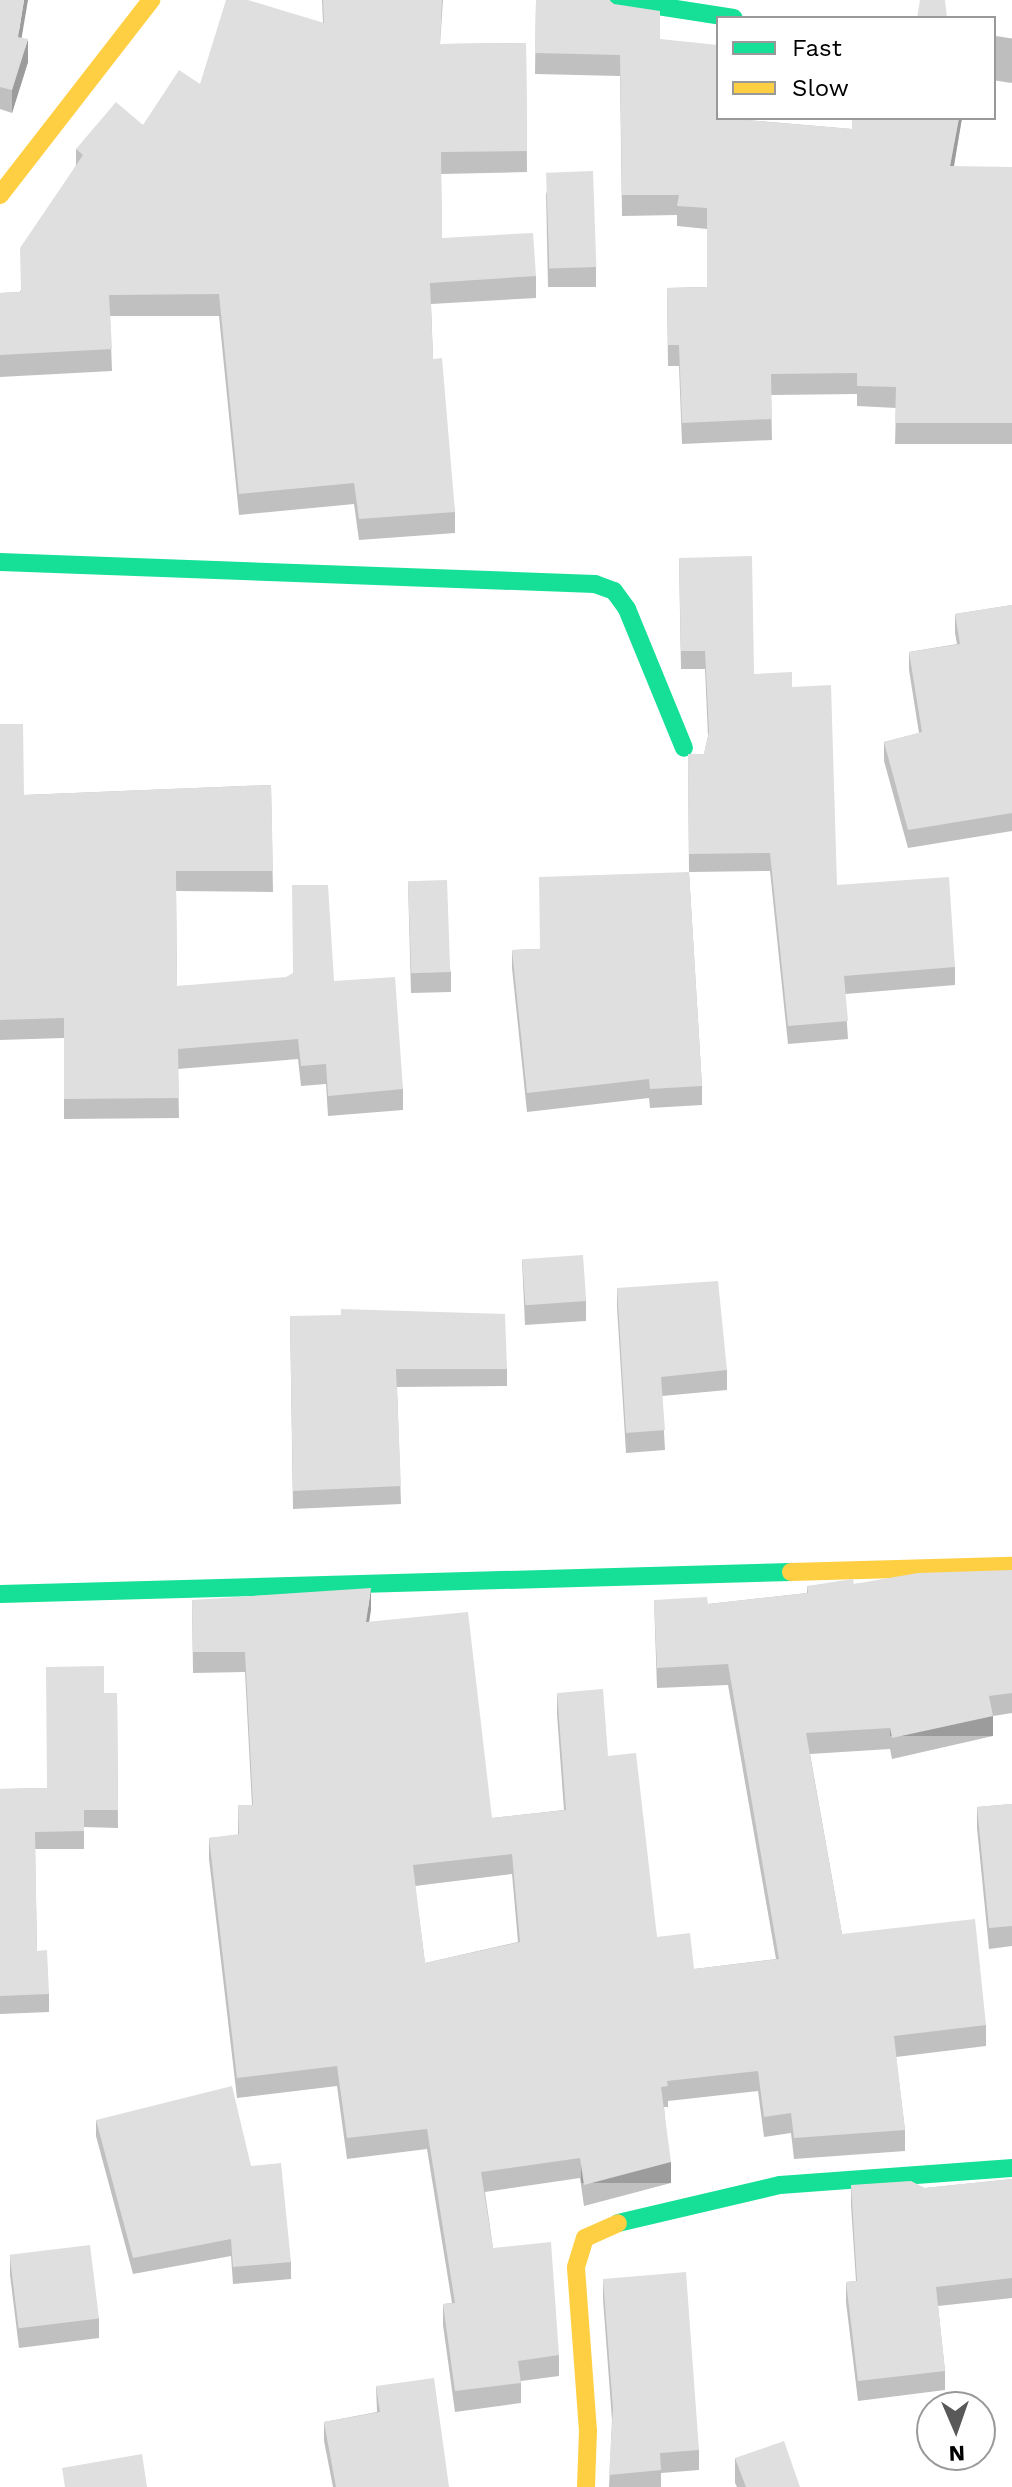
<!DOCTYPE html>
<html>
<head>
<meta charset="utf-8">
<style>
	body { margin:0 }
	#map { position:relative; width:1012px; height:2487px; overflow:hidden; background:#fff; font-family:"Work Sans",sans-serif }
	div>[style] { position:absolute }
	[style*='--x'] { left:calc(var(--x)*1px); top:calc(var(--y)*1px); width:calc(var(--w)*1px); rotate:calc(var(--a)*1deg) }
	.street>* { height:44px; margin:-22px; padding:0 22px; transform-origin:22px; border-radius:22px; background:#bebebe }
	.fast>* { height:18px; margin:-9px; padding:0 9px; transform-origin:9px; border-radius:9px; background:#16e098 }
	.slow>* { height:18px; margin:-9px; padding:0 9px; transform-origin:9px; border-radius:9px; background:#ffcf43 }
	.wall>* { inset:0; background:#c0c0c0 }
	.shaded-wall>* { inset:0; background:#9c9c9c; transform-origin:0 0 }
	.building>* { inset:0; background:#dfdfdf; transform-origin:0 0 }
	span { translate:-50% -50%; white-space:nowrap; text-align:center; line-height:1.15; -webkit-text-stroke:6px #fff; paint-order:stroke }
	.legend { position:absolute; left:716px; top:16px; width:280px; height:104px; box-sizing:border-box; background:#fff; border:2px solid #999; margin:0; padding:10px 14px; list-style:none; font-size:24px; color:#000 }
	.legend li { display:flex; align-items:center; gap:16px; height:40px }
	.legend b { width:40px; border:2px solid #999 }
	.north { position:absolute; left:916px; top:2391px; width:80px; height:80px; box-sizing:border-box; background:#fff; border:2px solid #999; border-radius:50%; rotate:178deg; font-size:22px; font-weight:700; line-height:32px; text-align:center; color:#000 }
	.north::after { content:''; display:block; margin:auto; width:28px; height:36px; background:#595959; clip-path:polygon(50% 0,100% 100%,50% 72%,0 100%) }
</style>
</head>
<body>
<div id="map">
	<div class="street">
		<div style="--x:994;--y:58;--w:18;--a:9"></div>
	</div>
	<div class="fast">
		<div style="--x:619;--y:0;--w:116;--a:8.9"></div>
		<div style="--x:0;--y:562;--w:595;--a:2.12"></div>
		<div style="--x:595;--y:584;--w:20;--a:20"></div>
		<div style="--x:614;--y:591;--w:22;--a:54"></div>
		<div style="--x:627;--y:609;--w:150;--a:67.7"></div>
		<div style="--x:0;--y:1594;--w:791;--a:-1.59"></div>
		<div style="--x:618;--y:2223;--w:166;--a:-13.2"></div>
		<div style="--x:780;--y:2185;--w:233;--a:-4.2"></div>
	</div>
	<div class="slow">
		<div style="--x:0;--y:195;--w:247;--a:-52.2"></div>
		<div style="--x:791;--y:1572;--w:221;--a:-1.6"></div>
		<div style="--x:586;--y:2487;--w:56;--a:-88"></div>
		<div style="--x:588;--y:2431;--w:164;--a:-94.2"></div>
		<div style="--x:576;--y:2267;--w:30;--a:-73"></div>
		<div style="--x:585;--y:2238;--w:36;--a:-24"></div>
	</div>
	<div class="wall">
		<div style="clip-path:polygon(0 0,22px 38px,28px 62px,12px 113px,0 109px)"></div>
		<div style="clip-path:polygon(322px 0,443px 0,440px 44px,526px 43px,527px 172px,441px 174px,442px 238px,536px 276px,536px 298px,431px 304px,433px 359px,455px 512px,455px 533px,359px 540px,354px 504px,239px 515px,219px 316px,110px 316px,112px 371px,0 377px,0 293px,20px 292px,76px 165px,76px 149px,143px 125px,200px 84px,323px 23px)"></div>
		<div style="clip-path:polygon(536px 0,660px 39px,735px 119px,852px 129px,852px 118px,962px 118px,954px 167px,1012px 167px,1012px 444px,895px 444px,896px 408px,857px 406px,857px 394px,771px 395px,772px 440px,682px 444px,679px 366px,668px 366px,667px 288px,707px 287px,707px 229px,677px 226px,677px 215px,622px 216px,620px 76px,535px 74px)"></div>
		<div style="clip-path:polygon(546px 192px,596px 267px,596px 287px,548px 287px)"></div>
		<div style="clip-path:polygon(679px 558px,754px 674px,792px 687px,837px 885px,955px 967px,955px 985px,845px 994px,848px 1039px,788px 1044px,770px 871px,689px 872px,702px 1086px,702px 1105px,650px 1108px,649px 1098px,527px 1112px,512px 968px,512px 950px,539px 949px,689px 872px,688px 754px,704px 754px,708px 736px,705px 669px,681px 669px)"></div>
		<div style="clip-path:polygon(1012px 605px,1012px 831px,908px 848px,884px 761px,884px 742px,919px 733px,909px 670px,909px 652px,957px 644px,955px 633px,955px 614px)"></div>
		<div style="clip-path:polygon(0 724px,24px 795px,271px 785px,273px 892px,176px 891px,177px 986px,334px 981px,403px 1089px,403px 1110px,328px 1116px,326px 1084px,301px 1086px,298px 1059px,178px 1069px,179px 1118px,64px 1119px,64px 1038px,0 1040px)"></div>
		<div style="clip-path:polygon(408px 881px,451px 972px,451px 992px,411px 993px)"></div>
		<div style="clip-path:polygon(522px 1260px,586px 1301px,586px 1321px,525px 1325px)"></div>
		<div style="clip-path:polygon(617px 1288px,727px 1370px,727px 1390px,662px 1396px,665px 1450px,626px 1453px,617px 1307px)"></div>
		<div style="clip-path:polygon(290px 1316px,507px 1369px,507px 1386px,397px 1387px,401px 1504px,293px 1509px)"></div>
		<div style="clip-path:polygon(evenodd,1012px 1570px,1012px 1713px,993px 1716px,993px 1736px,892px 1759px,890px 1749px,810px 1754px,842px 1934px,986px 2025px,986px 2046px,896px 2057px,905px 2130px,905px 2151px,794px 2159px,791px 2133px,764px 2137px,758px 2091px,668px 2101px,668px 2107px,664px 2107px,671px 2183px,584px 2206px,580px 2178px,485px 2192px,493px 2248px,559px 2355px,559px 2376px,521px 2381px,521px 2403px,455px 2412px,443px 2325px,443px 2304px,452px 2303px,427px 2149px,347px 2159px,337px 2086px,237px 2098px,209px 1859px,209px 1838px,238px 1835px,238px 1805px,252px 1805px,245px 1672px,193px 1673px,192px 1600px,371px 1609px,369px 1622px,492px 1818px,564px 1810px,557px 1714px,557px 1693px,608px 1756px,657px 1937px,694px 1969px,776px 1959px,728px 1685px,657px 1688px,654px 1600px,708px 1604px,807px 1593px,807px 1586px,854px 1584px,1012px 1570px,512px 1874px,518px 1942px,425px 1963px,415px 1886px,512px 1874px)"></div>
		<div style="clip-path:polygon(104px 1693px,117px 1693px,118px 1828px,84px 1827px,84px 1849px,35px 1849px,37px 1951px,49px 1994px,49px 2012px,0 2014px,0 1789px,47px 1788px)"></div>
		<div style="clip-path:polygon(1012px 1804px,1012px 1946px,989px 1949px,977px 1828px,977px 1807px)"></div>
		<div style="clip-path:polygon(96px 2120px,251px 2166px,291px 2262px,291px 2279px,233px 2284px,231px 2256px,133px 2274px,96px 2136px)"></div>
		<div style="clip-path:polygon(1012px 2179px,1012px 2298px,938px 2306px,945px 2371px,945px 2390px,858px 2401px,846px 2302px,846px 2282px,856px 2281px,851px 2205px,851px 2185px,925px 2188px)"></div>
		<div style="clip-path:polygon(10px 2255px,99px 2318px,99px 2338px,19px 2348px,10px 2275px)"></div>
		<div style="clip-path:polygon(603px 2279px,699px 2450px,699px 2470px,661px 2473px,661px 2487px,609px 2487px,612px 2420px,603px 2299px)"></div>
		<div style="clip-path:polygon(376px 2386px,449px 2487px,333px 2487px,324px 2441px,324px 2422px,377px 2412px)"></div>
		<div style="clip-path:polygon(735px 2458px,800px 2487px,737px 2487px,735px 2483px)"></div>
	</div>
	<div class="shaded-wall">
		<div style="clip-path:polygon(24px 0,28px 0,18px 59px,18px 37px)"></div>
		<div style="clip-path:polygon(28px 39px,28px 62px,12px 113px,12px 90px)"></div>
		<div style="clip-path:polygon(959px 118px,962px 118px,950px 187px,950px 166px)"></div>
		<div style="clip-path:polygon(371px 1588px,371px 1609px,366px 1643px,366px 1622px)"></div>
		<div style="left:993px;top:1716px;width:20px;height:103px;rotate:90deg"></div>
		<div style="left:671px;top:2162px;width:21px;height:90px;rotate:90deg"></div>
	</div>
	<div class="building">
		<div style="clip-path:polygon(0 0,24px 0,18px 37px,28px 39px,12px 90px,0 87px)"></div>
		<div style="clip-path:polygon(226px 0,248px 0,324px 23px,323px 0,442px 0,440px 44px,526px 43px,527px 151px,441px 152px,442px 238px,533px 233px,536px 276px,430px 283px,433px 359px,442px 358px,455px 512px,359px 519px,354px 483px,239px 494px,219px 294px,109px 295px,112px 349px,0 355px,0 293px,21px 292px,20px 248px,83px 155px,76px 149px,116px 102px,143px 125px,179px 70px,200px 84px)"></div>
		<div style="clip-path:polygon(536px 0,609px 0,614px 4px,660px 11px,660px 39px,718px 45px,718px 118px,733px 118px,733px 119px,852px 129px,852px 118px,959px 118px,950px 166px,1012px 167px,1012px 423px,895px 423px,896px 387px,857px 386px,857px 373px,771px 374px,772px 419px,682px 423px,679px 345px,668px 345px,667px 288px,707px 287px,707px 208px,677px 206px,679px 195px,622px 195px,620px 55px,535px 53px)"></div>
		<div style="clip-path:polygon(920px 0,945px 0,947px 18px,917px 18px)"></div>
		<div style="left:593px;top:171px;width:96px;height:47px;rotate:88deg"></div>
		<div style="clip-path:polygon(752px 556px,754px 674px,792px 672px,792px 687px,831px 685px,837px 885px,949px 877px,955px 967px,844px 976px,848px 1021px,788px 1026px,770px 853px,689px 854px,688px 754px,704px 754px,709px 732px,705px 651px,681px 651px,679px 558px)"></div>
		<div style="clip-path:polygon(1012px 605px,1012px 813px,908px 830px,884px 742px,922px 732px,909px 652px,960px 644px,955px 614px)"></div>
		<div style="clip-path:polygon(0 724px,23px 724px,24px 795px,271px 785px,273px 871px,176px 871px,177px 986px,286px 977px,293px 973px,292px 885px,328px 885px,334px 981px,395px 977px,403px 1089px,328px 1096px,326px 1064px,301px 1066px,298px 1039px,178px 1049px,179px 1098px,64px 1099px,64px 1018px,0 1020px)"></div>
		<div style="clip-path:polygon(689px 872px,702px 1086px,650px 1089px,649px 1079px,527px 1093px,512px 950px,540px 949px,539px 877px)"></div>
		<div style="left:447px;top:880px;width:92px;height:39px;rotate:88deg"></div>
		<div style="left:583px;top:1255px;width:46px;height:61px;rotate:86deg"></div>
		<div style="clip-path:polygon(718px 1281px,727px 1370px,661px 1377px,665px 1430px,626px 1433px,617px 1288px)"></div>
		<div style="clip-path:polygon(341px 1309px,505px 1314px,507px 1369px,396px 1369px,401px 1486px,293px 1491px,290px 1316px,341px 1315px)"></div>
		<div style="clip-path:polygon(evenodd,1012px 1570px,1012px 1693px,989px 1696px,993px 1716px,892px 1738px,890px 1728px,806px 1733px,842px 1934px,975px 1919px,986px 2025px,894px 2036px,905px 2130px,794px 2138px,791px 2113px,764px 2117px,758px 2071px,667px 2081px,668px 2086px,661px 2087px,671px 2162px,584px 2185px,580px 2158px,481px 2172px,493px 2248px,551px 2242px,559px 2355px,518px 2361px,521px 2383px,455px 2391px,443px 2304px,455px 2303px,427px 2129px,347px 2138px,337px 2066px,237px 2078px,209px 1838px,239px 1834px,238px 1805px,253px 1805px,245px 1652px,193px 1652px,192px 1600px,371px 1588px,366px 1622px,468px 1612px,492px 1818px,566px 1810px,557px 1693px,603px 1689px,608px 1756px,636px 1753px,657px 1937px,690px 1933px,694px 1969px,779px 1959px,728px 1664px,657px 1668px,654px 1600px,707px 1597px,708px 1604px,808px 1593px,807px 1586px,853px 1579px,854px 1584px,918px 1573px,1012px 1570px,512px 1854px,520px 1942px,425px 1963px,413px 1865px,512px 1854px)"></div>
		<div style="clip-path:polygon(104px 1666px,104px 1693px,117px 1693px,118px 1810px,84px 1810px,84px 1831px,35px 1832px,37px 1951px,47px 1950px,49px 1994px,0 1996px,0 1789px,47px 1788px,46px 1667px)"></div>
		<div style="clip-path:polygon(1012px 1804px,1012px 1926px,989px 1928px,977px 1807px)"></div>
		<div style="clip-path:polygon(232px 2086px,251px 2166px,281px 2163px,291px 2262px,233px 2267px,231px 2239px,133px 2258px,96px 2120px)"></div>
		<div style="clip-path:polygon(1012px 2179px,1012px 2278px,936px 2287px,945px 2371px,858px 2381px,846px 2282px,857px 2281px,851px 2185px,911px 2181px,925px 2188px)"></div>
		<div style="left:90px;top:2245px;width:74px;height:81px;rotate:83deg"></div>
		<div style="clip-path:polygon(686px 2272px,699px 2450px,660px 2453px,661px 2470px,609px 2475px,613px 2409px,603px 2279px)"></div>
		<div style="clip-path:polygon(434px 2378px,449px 2487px,336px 2487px,324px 2422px,380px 2412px,376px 2386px)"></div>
		<div style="clip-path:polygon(784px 2441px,800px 2487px,746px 2487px,735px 2458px)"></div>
		<div style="clip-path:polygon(142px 2454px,147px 2487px,65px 2487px,62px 2468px)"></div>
	</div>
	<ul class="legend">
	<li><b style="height:10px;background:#16e098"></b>Fast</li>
	<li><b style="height:10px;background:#ffcf43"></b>Slow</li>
	</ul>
	<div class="north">N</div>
</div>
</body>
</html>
